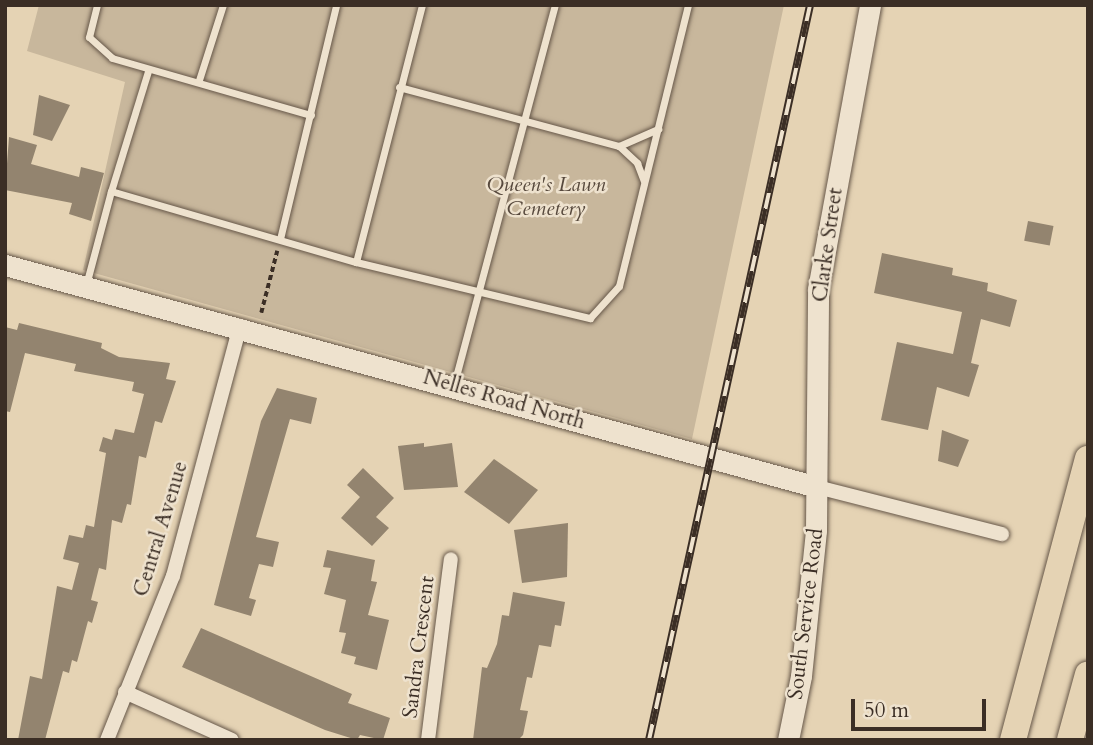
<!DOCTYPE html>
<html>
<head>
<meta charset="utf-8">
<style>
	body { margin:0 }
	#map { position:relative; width:1093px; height:745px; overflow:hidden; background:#e5d3b4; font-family:Cardo,serif }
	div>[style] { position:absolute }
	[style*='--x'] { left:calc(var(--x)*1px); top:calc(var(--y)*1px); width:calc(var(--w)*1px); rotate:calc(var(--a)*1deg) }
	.green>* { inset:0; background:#c8b79c }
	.building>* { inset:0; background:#93846f; transform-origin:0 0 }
	.path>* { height:3.5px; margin-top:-1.75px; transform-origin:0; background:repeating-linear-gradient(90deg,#3b2e25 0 5px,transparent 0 8.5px) }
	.roads { filter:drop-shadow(0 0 2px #665749) drop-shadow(0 0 2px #665749) }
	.lane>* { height:7px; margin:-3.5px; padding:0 3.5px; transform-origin:3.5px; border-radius:3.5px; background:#eee2ce }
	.street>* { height:14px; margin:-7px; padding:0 7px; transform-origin:7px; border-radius:7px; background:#eee2ce }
	.secondary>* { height:21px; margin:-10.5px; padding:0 10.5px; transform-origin:10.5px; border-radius:10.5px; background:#eee2ce }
	.highway>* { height:26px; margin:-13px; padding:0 13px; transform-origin:13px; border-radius:13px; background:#e5d3b4 }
	.rail>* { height:8px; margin-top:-4px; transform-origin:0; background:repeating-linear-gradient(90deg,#eee2ce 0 16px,#3b2e25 0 32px); box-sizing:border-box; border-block:2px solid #3b2e25 }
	span { translate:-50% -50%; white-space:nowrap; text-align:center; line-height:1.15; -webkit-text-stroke:5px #eee2ce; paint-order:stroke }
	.park-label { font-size:21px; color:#57493d; font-style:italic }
	.street-label { font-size:21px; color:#3b2e25 }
	.frame { position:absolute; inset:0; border:7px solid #3b2e25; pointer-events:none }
	.scale { position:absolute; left:851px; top:699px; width:135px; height:32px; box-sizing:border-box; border:4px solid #3b2e25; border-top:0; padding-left:9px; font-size:21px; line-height:24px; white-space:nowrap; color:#3b2e25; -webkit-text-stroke:5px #eee2ce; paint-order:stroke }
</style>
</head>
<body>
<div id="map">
	<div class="green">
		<div style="clip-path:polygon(39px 5px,784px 5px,692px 439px,83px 270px,125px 82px,27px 51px)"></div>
	</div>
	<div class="building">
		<div style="clip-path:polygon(39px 95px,70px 105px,52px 141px,33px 135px)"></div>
		<div style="clip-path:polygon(9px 137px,37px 145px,31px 164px,79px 177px,81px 167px,104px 173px,91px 221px,69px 214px,72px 203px,5px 190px)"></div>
		<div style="left:1028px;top:221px;width:26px;height:20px;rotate:11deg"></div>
		<div style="clip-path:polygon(882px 253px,953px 268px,952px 275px,988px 283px,987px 291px,1017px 300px,1010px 327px,981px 319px,971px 363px,979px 365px,969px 397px,937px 387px,928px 430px,881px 420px,897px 342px,953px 354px,962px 312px,874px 293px)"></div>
		<div style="clip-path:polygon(19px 323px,102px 343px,101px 348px,119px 357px,170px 363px,166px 379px,176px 381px,162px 423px,155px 421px,146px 458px,139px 456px,131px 505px,127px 504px,122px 523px,112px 520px,106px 570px,99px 568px,91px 600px,98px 602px,92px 623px,88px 621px,77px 662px,72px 660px,69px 673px,63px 671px,45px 740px,18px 740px,30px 676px,42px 679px,57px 586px,72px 590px,79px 563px,63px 559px,69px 535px,83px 538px,86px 525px,94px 527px,106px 453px,99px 451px,103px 437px,112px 440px,115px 429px,134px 433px,144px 394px,132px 391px,134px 382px,74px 371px,76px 364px,25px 353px,10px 412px,5px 411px,5px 327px,17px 330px)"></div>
		<div style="clip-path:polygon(277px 388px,317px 398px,311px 424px,290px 419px,256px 537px,279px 542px,273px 567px,259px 564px,249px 598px,256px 600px,251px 616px,214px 605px,261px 421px)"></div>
		<div style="clip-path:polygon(942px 430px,969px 440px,958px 467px,938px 461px)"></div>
		<div style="clip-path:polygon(424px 443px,424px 447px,452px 443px,458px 487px,404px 490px,398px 446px)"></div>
		<div style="clip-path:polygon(494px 459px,538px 490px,509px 524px,464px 492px)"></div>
		<div style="clip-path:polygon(363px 468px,394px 498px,376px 517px,389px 528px,372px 546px,341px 518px,360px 497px,347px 485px)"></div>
		<div style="clip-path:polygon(568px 523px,567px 577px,522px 583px,514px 530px)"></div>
		<div style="clip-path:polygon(327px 550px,375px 560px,371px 581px,377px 582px,368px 615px,389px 620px,377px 670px,354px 664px,356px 657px,341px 653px,346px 633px,339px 632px,346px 600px,324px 594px,331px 568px,323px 567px)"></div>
		<div style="clip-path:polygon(513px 592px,565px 602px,561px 626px,555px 625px,551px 647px,539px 645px,532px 678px,527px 677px,520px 710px,528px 711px,523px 735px,518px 740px,473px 740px,482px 667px,487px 668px,497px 644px,502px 615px,509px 616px)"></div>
		<div style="clip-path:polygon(201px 628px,352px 694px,348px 703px,390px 718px,383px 740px,360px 735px,357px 740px,325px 730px,182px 667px)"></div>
	</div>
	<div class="path">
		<div style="--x:261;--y:313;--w:64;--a:-75.5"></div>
	</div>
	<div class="roads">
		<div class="lane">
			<div style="--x:97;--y:5;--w:33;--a:104"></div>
			<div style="--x:89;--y:37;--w:31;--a:42"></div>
			<div style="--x:112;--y:58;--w:207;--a:16"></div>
			<div style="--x:148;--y:71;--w:126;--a:107.1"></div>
			<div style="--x:111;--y:191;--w:255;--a:16.2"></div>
			<div style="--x:356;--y:262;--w:241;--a:13.5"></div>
			<div style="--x:590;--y:318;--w:43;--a:-47.8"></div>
			<div style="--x:619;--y:286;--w:289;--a:-76.2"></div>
			<div style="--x:199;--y:80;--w:79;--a:-72.3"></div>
			<div style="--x:399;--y:87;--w:228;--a:15"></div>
			<div style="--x:619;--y:146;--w:25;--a:43"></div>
			<div style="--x:637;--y:163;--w:19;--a:69"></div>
			<div style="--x:619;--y:146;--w:43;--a:-23.6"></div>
			<div style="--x:280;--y:239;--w:241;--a:-76.5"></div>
			<div style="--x:356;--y:262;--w:265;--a:-75.6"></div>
			<div style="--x:86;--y:285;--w:97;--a:-75.1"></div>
			<div style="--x:454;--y:384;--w:392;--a:-75.1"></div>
		</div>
		<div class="street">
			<div style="--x:817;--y:487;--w:191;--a:14.3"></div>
			<div style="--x:125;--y:692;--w:117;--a:24.2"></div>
			<div style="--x:107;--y:740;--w:177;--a:-68.1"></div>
			<div style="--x:173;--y:576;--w:259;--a:-75"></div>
			<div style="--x:428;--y:740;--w:182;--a:-82.8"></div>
		</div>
		<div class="secondary">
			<div style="--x:5;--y:265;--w:842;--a:15.29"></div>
			<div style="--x:788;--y:740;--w:65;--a:-78.5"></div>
			<div style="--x:801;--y:676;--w:147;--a:-84.1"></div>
			<div style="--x:816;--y:530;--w:241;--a:-89.5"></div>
			<div style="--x:818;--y:289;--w:289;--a:-79.6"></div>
		</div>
		<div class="highway">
			<div style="--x:1013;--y:740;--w:291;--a:-75.1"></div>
			<div style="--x:1070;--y:740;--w:68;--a:-74.7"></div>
		</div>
	</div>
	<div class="rail">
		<div style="--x:649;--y:740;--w:752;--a:-77.64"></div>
	</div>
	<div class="park-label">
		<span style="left:546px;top:197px">Queen's Lawn<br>Cemetery</span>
	</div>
	<div class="street-label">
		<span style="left:828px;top:245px;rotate:-82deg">Clarke Street</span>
		<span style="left:504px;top:400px;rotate:16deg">Nelles Road North</span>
		<span style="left:161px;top:529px;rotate:-73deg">Central Avenue</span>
		<span style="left:806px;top:614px;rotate:-83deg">South Service Road</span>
		<span style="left:419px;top:647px;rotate:-83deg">Sandra Crescent</span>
	</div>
	<div class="frame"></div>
	<div class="scale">50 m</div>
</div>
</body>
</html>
